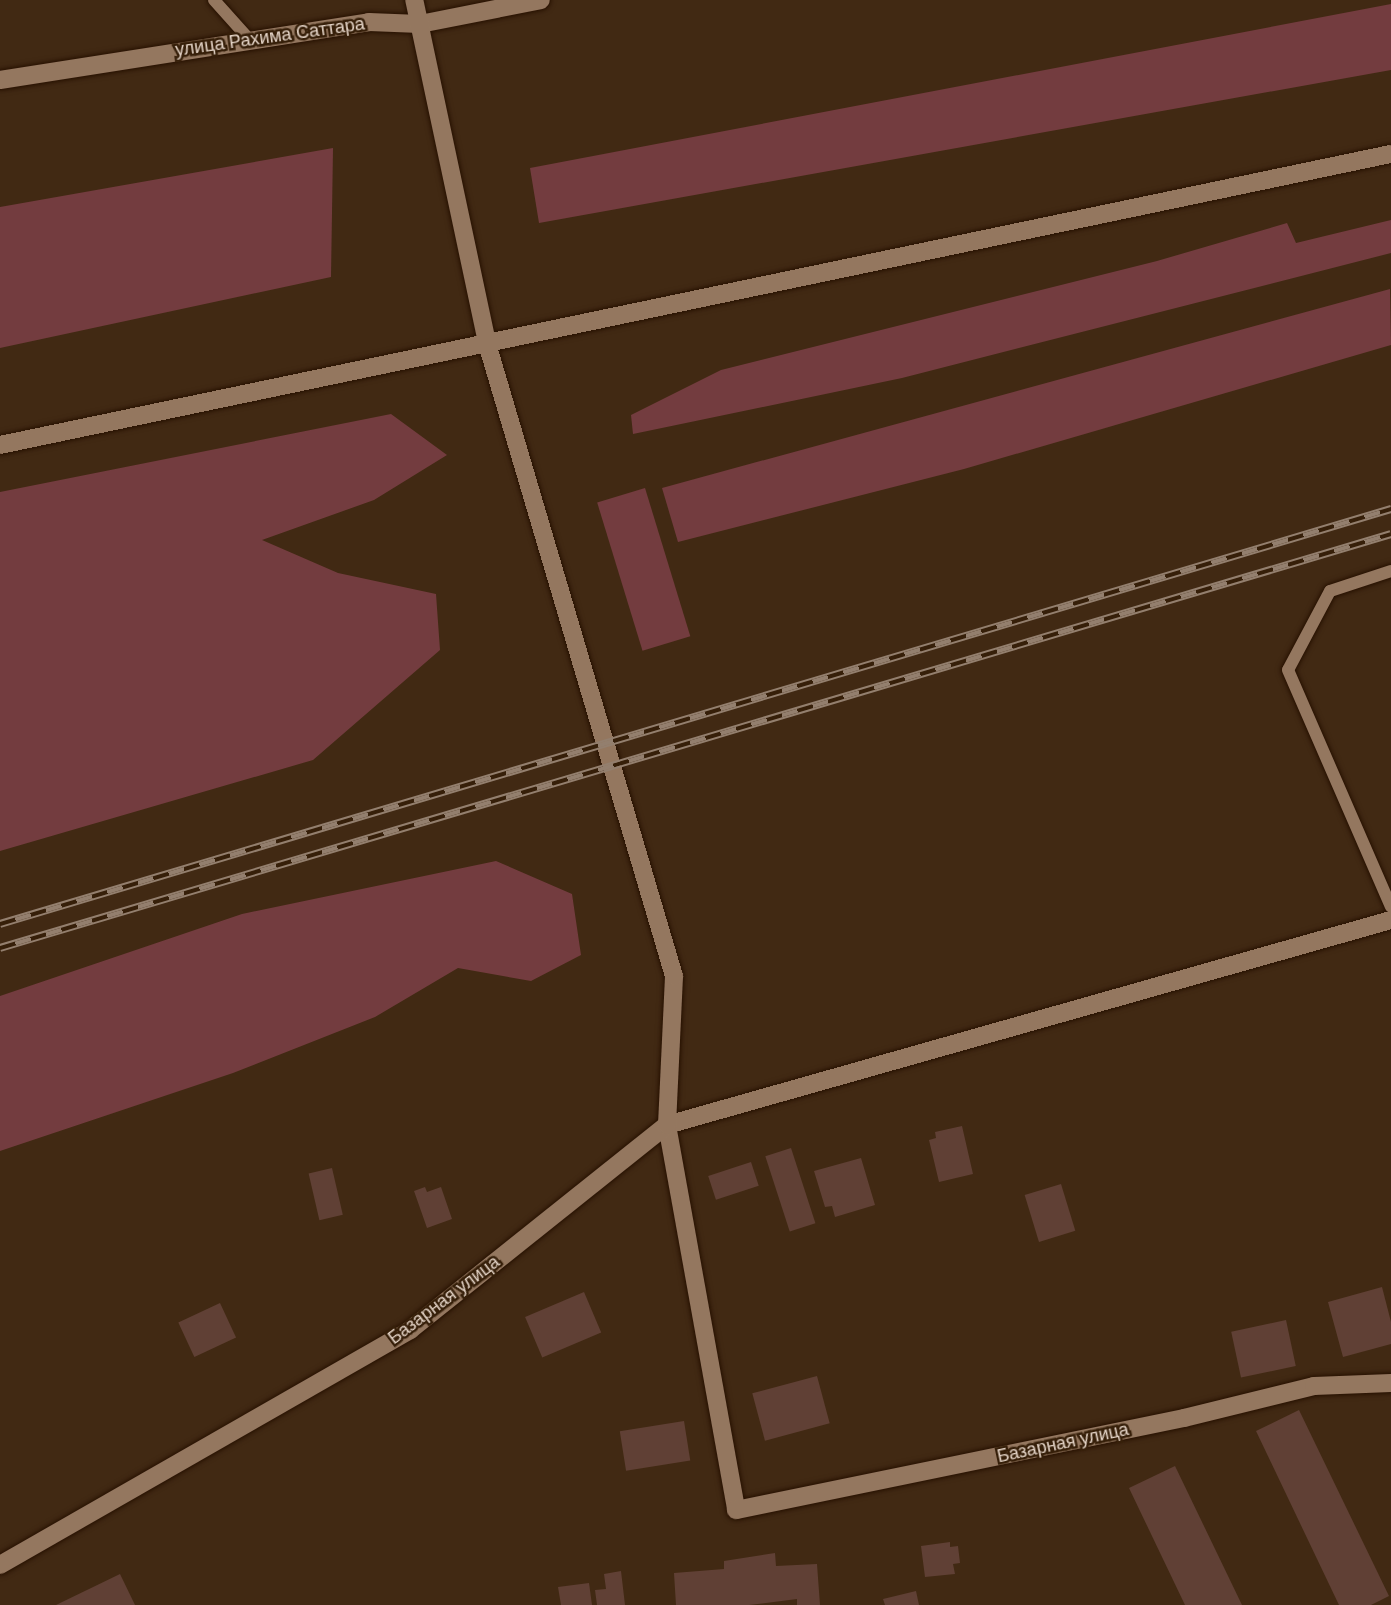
<!DOCTYPE html>
<html>
<head>
<meta charset="utf-8">
<style>
	body { margin:0 }
	#map { position:relative; width:1391px; height:1605px; overflow:hidden; background:#412913; font-family:"DM Sans",sans-serif }
	div>[style] { position:absolute }
	[style*='--x'] { left:calc(var(--x)*1px); top:calc(var(--y)*1px); width:calc(var(--w)*1px); rotate:calc(var(--a)*1deg) }
	.green>* { inset:0; background:#733c3f; transform-origin:0 0 }
	.building>* { inset:0; background:#604035; transform-origin:0 0 }
	.roads { filter:drop-shadow(0 0 2px #271100) drop-shadow(0 0 2px #271100) }
	.lane>* { height:12px; margin:-6px; padding:0 6px; transform-origin:6px; border-radius:6px; background:#94775f }
	.street>* { height:18px; margin:-9px; padding:0 9px; transform-origin:9px; border-radius:9px; background:#94775f }
	.secondary>* { height:18px; margin:-9px; padding:0 9px; transform-origin:9px; border-radius:9px; background:#94775f }
	.rail>* { height:8px; margin-top:-4px; transform-origin:0; background:repeating-linear-gradient(90deg,#361f09 0 16px,#937f6e 0 32px); box-sizing:border-box; border-block:2px solid #937f6e }
	span { translate:-50% -50%; white-space:nowrap; text-align:center; line-height:1.15; -webkit-text-stroke:5px #361f09; paint-order:stroke }
	.street-label { font-size:18px; color:#e4d4c7 }
</style>
</head>
<body>
<div id="map">
	<div class="green">
		<div style="clip-path:polygon(1391px 4px,1391px 70px,539px 223px,530px 168px)"></div>
		<div style="clip-path:polygon(333px 148px,331px 277px,0 348px,0 207px)"></div>
		<div style="clip-path:polygon(1391px 220px,1391px 253px,902px 378px,633px 434px,631px 415px,721px 370px,1157px 261px,1287px 223px,1296px 243px)"></div>
		<div style="clip-path:polygon(1390px 289px,1391px 345px,964px 469px,678px 542px,662px 488px)"></div>
		<div style="clip-path:polygon(391px 414px,447px 455px,374px 500px,262px 540px,338px 573px,436px 594px,440px 650px,313px 760px,0 851px,0 492px)"></div>
		<div style="left:645px;top:488px;width:155px;height:50px;rotate:73deg"></div>
		<div style="clip-path:polygon(496px 861px,572px 894px,581px 955px,531px 981px,458px 968px,375px 1017px,233px 1073px,0 1151px,0 996px,242px 914px)"></div>
	</div>
	<div class="building">
		<div style="clip-path:polygon(962px 1126px,973px 1174px,939px 1182px,929px 1140px,936px 1138px,935px 1132px)"></div>
		<div style="left:791px;top:1148px;width:79px;height:27px;rotate:72deg"></div>
		<div style="clip-path:polygon(861px 1158px,875px 1205px,835px 1217px,832px 1206px,825px 1207px,814px 1171px)"></div>
		<div style="left:751px;top:1162px;width:25px;height:45px;rotate:72deg"></div>
		<div style="left:332px;top:1168px;width:48px;height:24px;rotate:77deg"></div>
		<div style="left:1061px;top:1184px;width:49px;height:38px;rotate:73deg"></div>
		<div style="clip-path:polygon(425px 1187px,427px 1192px,441px 1187px,452px 1219px,427px 1228px,414px 1191px)"></div>
		<div style="clip-path:polygon(1382px 1287px,1391px 1322px,1391px 1344px,1343px 1357px,1328px 1302px)"></div>
		<div style="left:584px;top:1292px;width:44px;height:64px;rotate:67deg"></div>
		<div style="left:220px;top:1303px;width:38px;height:46px;rotate:65deg"></div>
		<div style="left:1286px;top:1320px;width:47px;height:56px;rotate:78deg"></div>
		<div style="left:817px;top:1376px;width:49px;height:67px;rotate:75deg"></div>
		<div style="clip-path:polygon(1299px 1410px,1389px 1596px,1371px 1605px,1339px 1605px,1256px 1431px)"></div>
		<div style="left:684px;top:1421px;width:40px;height:65px;rotate:81deg"></div>
		<div style="clip-path:polygon(1175px 1466px,1242px 1605px,1185px 1605px,1129px 1488px)"></div>
		<div style="clip-path:polygon(950px 1542px,950px 1547px,958px 1546px,960px 1563px,953px 1564px,955px 1574px,925px 1577px,921px 1546px)"></div>
		<div style="clip-path:polygon(775px 1553px,776px 1566px,817px 1564px,820px 1605px,797px 1605px,797px 1599px,749px 1605px,676px 1605px,674px 1573px,724px 1569px,724px 1561px)"></div>
		<div style="clip-path:polygon(621px 1571px,625px 1605px,597px 1605px,595px 1590px,606px 1589px,604px 1574px)"></div>
		<div style="clip-path:polygon(120px 1574px,135px 1605px,56px 1605px)"></div>
		<div style="clip-path:polygon(589px 1583px,592px 1605px,561px 1605px,558px 1587px)"></div>
		<div style="clip-path:polygon(916px 1591px,919px 1605px,885px 1605px,883px 1599px)"></div>
	</div>
	<div class="roads">
		<div class="lane">
			<div style="--x:214;--y:0;--w:52;--a:48.1"></div>
			<div style="--x:1391;--y:571;--w:64;--a:161.8"></div>
			<div style="--x:1330;--y:591;--w:89;--a:118"></div>
			<div style="--x:1288;--y:670;--w:258;--a:66.5"></div>
		</div>
		<div class="street">
			<div style="--x:0;--y:80;--w:374;--a:-8.9"></div>
			<div style="--x:369;--y:22;--w:51;--a:2.2"></div>
			<div style="--x:420;--y:24;--w:123;--a:-11.2"></div>
			<div style="--x:1391;--y:920;--w:752;--a:164.19"></div>
			<div style="--x:667;--y:1125;--w:391;--a:79.8"></div>
			<div style="--x:736;--y:1510;--w:457;--a:-11.6"></div>
			<div style="--x:1184;--y:1418;--w:134;--a:-13.8"></div>
			<div style="--x:1314;--y:1386;--w:77;--a:-2.2"></div>
			<div style="--x:0;--y:1565;--w:473;--a:-29.8"></div>
			<div style="--x:410;--y:1330;--w:329;--a:-38.6"></div>
			<div style="--x:667;--y:1125;--w:149;--a:-87.3"></div>
			<div style="--x:674;--y:976;--w:656;--a:-106.47"></div>
			<div style="--x:488;--y:347;--w:355;--a:-102"></div>
		</div>
		<div class="secondary">
			<div style="--x:0;--y:445;--w:1421;--a:-11.82"></div>
		</div>
	</div>
	<div class="rail">
		<div style="--x:0;--y:924;--w:1452;--a:-16.61"></div>
		<div style="--x:0;--y:948;--w:1451;--a:-16.57"></div>
	</div>
	<div class="street-label">
		<span style="left:270px;top:37px;rotate:-8deg">улица Рахима Саттара</span>
		<span style="left:444px;top:1300px;rotate:-37deg">Базарная улица</span>
		<span style="left:1063px;top:1443px;rotate:-12deg">Базарная улица</span>
	</div>
</div>
</body>
</html>
